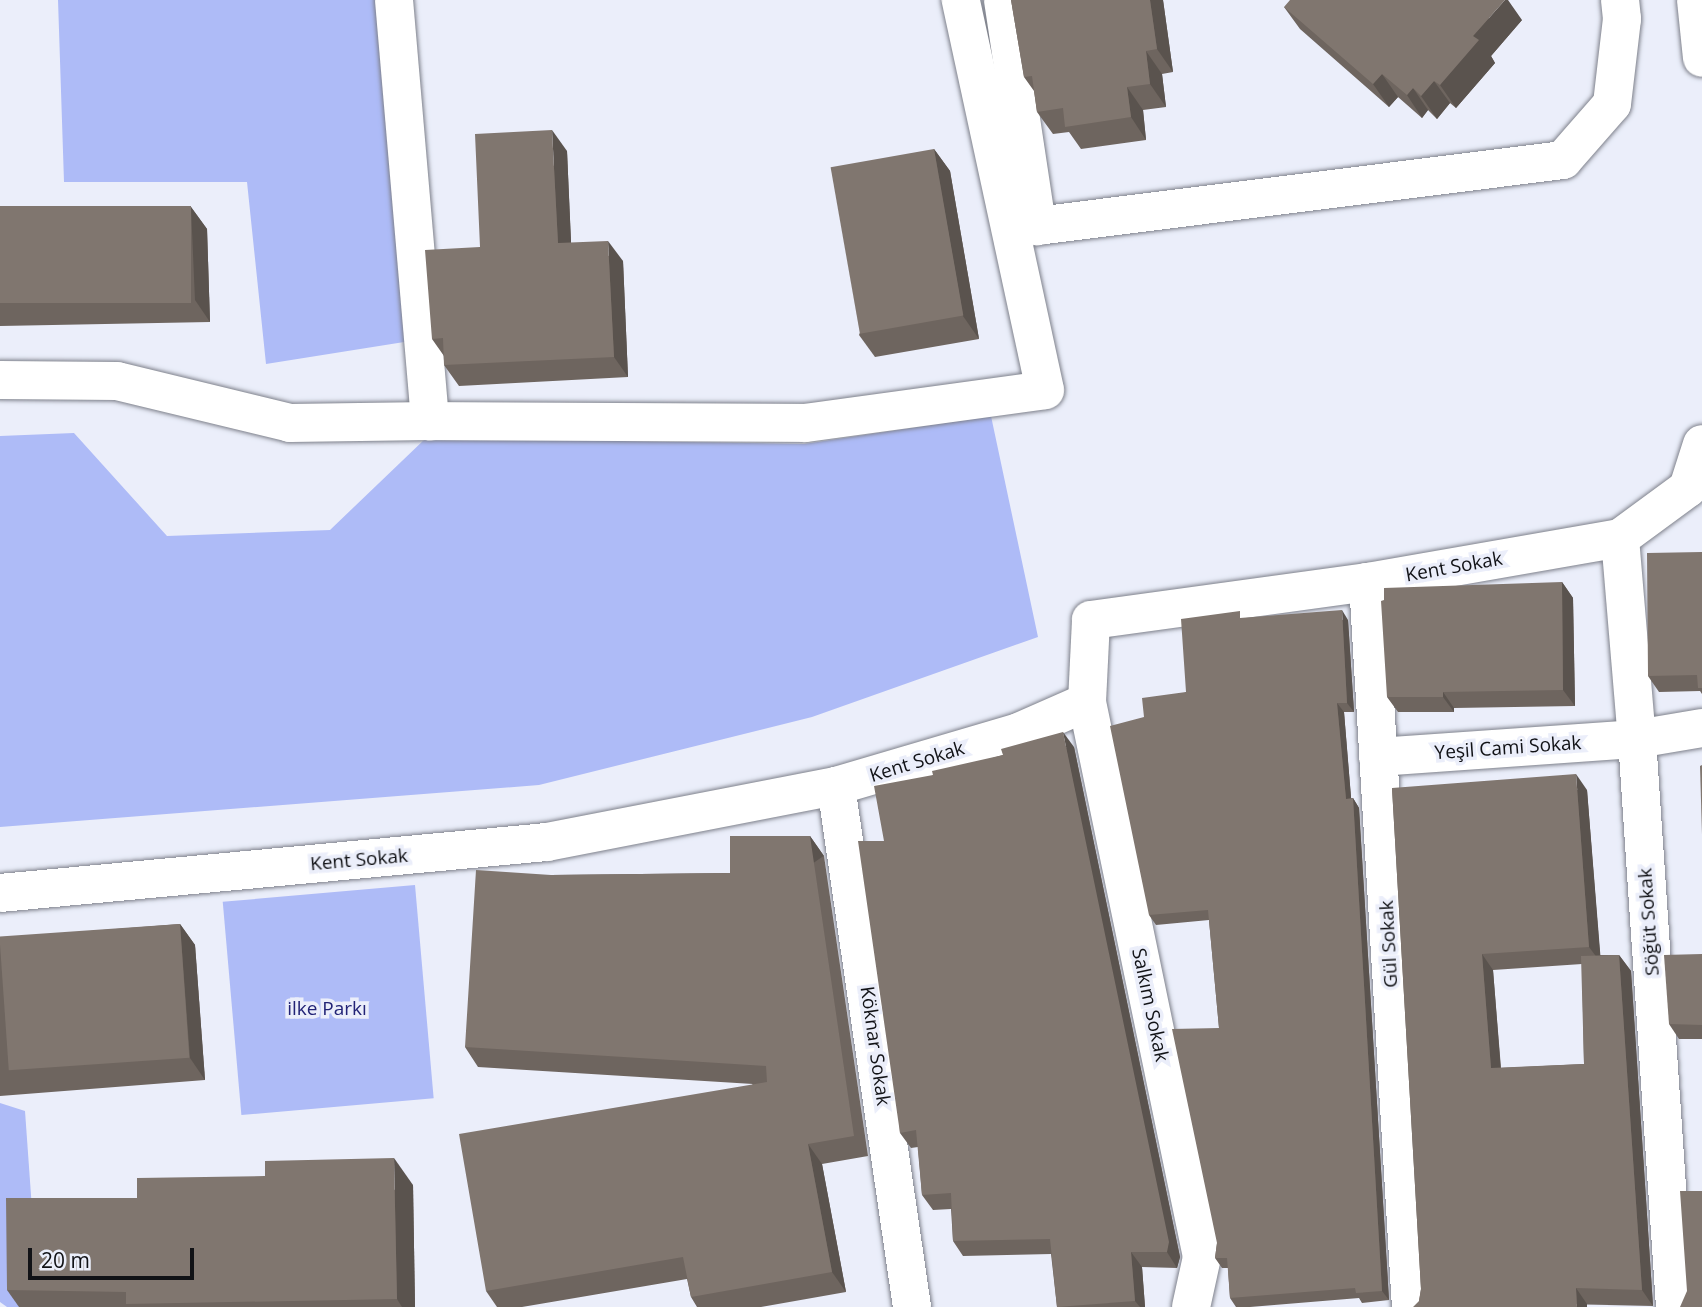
<!DOCTYPE html>
<html>
<head>
<meta charset="utf-8">
<style>
	body { margin:0 }
	#map { position:relative; width:1702px; height:1307px; overflow:hidden; background:#ebeefa; font-family:"Open Sans",sans-serif }
	div>[style] { position:absolute }
	[style*='--x'] { left:calc(var(--x)*1px); top:calc(var(--y)*1px); width:calc(var(--w)*1px); rotate:calc(var(--a)*1deg) }
	.green>* { inset:0; background:#aebbf7; transform-origin:0 0 }
	.roads { filter:drop-shadow(0 0 2px #7e818b) drop-shadow(0 0 2px #7e818b) }
	.minor>* { height:38px; margin:-19px; padding:0 19px; transform-origin:19px; border-radius:19px; background:#fff }
	.wall>* { inset:0; background:#6e655f }
	.shaded-wall>* { inset:0; background:#5a534e; transform-origin:0 0 }
	.building>* { inset:0; background:#80766f; transform-origin:0 0 }
	span { translate:-50% -50%; white-space:nowrap; text-align:center; line-height:1.15; -webkit-text-stroke:7px #ebeefa; paint-order:stroke }
	.street-label { font-size:19px; color:#111216 }
	.park-label { font-size:19px; color:#222376 }
	.scale { position:absolute; left:28px; top:1248px; width:166px; height:32px; box-sizing:border-box; border:4px solid #111216; border-top:0; padding-left:9px; font-size:21px; line-height:24px; white-space:nowrap; color:#111216; -webkit-text-stroke:5px #ebeefa; paint-order:stroke }
</style>
</head>
<body>
<div id="map">
	<div class="green">
		<div style="clip-path:polygon(58px 0,385px 0,423px 339px,266px 364px,247px 182px,64px 182px)"></div>
		<div style="clip-path:polygon(991px 416px,1038px 637px,812px 717px,539px 785px,0 827px,0 436px,74px 433px,167px 536px,330px 530px,426px 438px,804px 444px)"></div>
		<div style="left:415px;top:885px;width:214px;height:193px;rotate:85deg"></div>
		<div style="clip-path:polygon(0 1103px,25px 1111px,39px 1307px,7px 1307px,0 1302px)"></div>
	</div>
	<div class="roads">
		<div class="minor">
			<div style="--x:394;--y:0;--w:423;--a:85.1"></div>
			<div style="--x:1003;--y:0;--w:229;--a:81.4"></div>
			<div style="--x:1037;--y:226;--w:530;--a:-7.15"></div>
			<div style="--x:1563;--y:160;--w:74;--a:-48.8"></div>
			<div style="--x:1612;--y:104;--w:86;--a:-83.3"></div>
			<div style="--x:1622;--y:19;--w:19;--a:-96"></div>
			<div style="--x:1696;--y:0;--w:58;--a:84.1"></div>
			<div style="--x:0;--y:380;--w:117;--a:0.5"></div>
			<div style="--x:117;--y:381;--w:178;--a:13.6"></div>
			<div style="--x:290;--y:423;--w:140;--a:-0.8"></div>
			<div style="--x:430;--y:421;--w:375;--a:0.3"></div>
			<div style="--x:805;--y:423;--w:242;--a:-7.8"></div>
			<div style="--x:1045;--y:390;--w:399;--a:-102.2"></div>
			<div style="--x:1620;--y:538;--w:202;--a:85.2"></div>
			<div style="--x:1637;--y:739;--w:569;--a:86.17"></div>
			<div style="--x:1368;--y:582;--w:726;--a:86.61"></div>
			<div style="--x:1087;--y:702;--w:567;--a:78.29"></div>
			<div style="--x:1202;--y:1257;--w:51;--a:102.4"></div>
			<div style="--x:1378;--y:757;--w:260;--a:-4"></div>
			<div style="--x:1637;--y:739;--w:66;--a:-9.6"></div>
			<div style="--x:836;--y:786;--w:527;--a:81.7"></div>
			<div style="--x:0;--y:893;--w:549;--a:-5.33"></div>
			<div style="--x:547;--y:842;--w:294;--a:-11"></div>
			<div style="--x:836;--y:786;--w:191;--a:-16.4"></div>
			<div style="--x:1019;--y:732;--w:74;--a:-23.8"></div>
			<div style="--x:1087;--y:702;--w:82;--a:-87.2"></div>
			<div style="--x:1091;--y:620;--w:280;--a:-7.8"></div>
			<div style="--x:1368;--y:582;--w:256;--a:-9.9"></div>
			<div style="--x:1620;--y:538;--w:84;--a:-36.3"></div>
			<div style="--x:1688;--y:488;--w:46;--a:-72.3"></div>
		</div>
	</div>
	<div class="wall">
		<div style="clip-path:polygon(1011px 0,1163px 0,1173px 72px,1162px 74px,1166px 107px,1143px 110px,1146px 140px,1081px 149px,1069px 132px,1053px 134px,1037px 112px,1034px 91px,1024px 77px)"></div>
		<div style="clip-path:polygon(1284px 7px,1522px 20px,1491px 56px,1495px 63px,1456px 108px,1450px 103px,1437px 119px,1428px 110px,1422px 118px,1398px 97px,1389px 107px,1300px 29px)"></div>
		<div style="clip-path:polygon(934px 149px,950px 171px,979px 339px,875px 357px,859px 335px)"></div>
		<div style="clip-path:polygon(567px 151px,571px 243px,623px 261px,628px 377px,459px 386px,444px 365px,444px 356px,432px 339px,480px 247px)"></div>
		<div style="clip-path:polygon(0 206px,191px 207px,207px 229px,210px 322px,0 326px)"></div>
		<div style="clip-path:polygon(1702px 552px,1702px 694px,1700px 691px,1659px 692px,1648px 676px)"></div>
		<div style="clip-path:polygon(1562px 582px,1573px 598px,1575px 706px,1454px 708px,1454px 712px,1398px 712px,1387px 697px)"></div>
		<div style="clip-path:polygon(1244px 618px,1348px 620px,1354px 712px,1344px 712px,1351px 798px,1353px 798px,1359px 808px,1389px 1300px,1362px 1303px,1359px 1298px,1250px 1307px,1236px 1307px,1230px 1298px,1228px 1268px,1222px 1268px,1215px 1258px,1217px 1243px,1219px 1028px,1209px 920px,1156px 925px,1149px 915px,1144px 717px,1186px 692px)"></div>
		<div style="clip-path:polygon(1074px 747px,1180px 1257px,1177px 1268px,1142px 1267px,1145px 1307px,1057px 1307px,1051px 1254px,963px 1256px,953px 1241px,951px 1209px,933px 1210px,922px 1195px,918px 1147px,911px 1148px,900px 1133px,884px 841px,933px 775px,1003px 755px)"></div>
		<div style="clip-path:polygon(evenodd,1392px 788px,1587px 790px,1600px 955px,1619px 955px,1631px 971px,1653px 1306px,1419px 1301px,1421px 1289px,1392px 788px,1582px 964px,1584px 1064px,1501px 1068px,1493px 970px,1582px 964px)"></div>
		<div style="clip-path:polygon(810px 836px,824px 856px,868px 1156px,822px 1164px,846px 1292px,761px 1307px,697px 1307px,691px 1297px,687px 1279px,522px 1307px,497px 1307px,486px 1291px,753px 1084px,478px 1067px,465px 1047px,551px 875px,730px 873px)"></div>
		<div style="clip-path:polygon(180px 924px,195px 945px,205px 1080px,0 1096px,0 938px)"></div>
		<div style="clip-path:polygon(1702px 954px,1702px 1039px,1679px 1039px,1669px 1024px)"></div>
		<div style="clip-path:polygon(413px 1185px,415px 1307px,19px 1307px,7px 1290px)"></div>
	</div>
	<div class="shaded-wall">
		<div style="clip-path:polygon(1150px 0,1163px 0,1173px 72px,1157px 49px)"></div>
		<div style="clip-path:polygon(1505px 0,1508px 0,1522px 20px,1491px 56px,1495px 63px,1456px 108px,1440px 85px,1473px 36px)"></div>
		<div style="clip-path:polygon(1146px 51px,1162px 74px,1166px 107px,1150px 84px)"></div>
		<div style="clip-path:polygon(1382px 74px,1398px 97px,1389px 107px,1373px 84px)"></div>
		<div style="clip-path:polygon(1434px 81px,1450px 103px,1437px 119px,1421px 96px)"></div>
		<div style="clip-path:polygon(1127px 87px,1143px 110px,1146px 140px,1131px 117px)"></div>
		<div style="clip-path:polygon(1413px 88px,1428px 110px,1422px 118px,1407px 95px)"></div>
		<div style="clip-path:polygon(552px 130px,567px 151px,572px 264px,558px 243px)"></div>
		<div style="clip-path:polygon(934px 149px,950px 171px,979px 339px,963px 316px)"></div>
		<div style="clip-path:polygon(191px 207px,207px 229px,210px 322px,195px 300px)"></div>
		<div style="clip-path:polygon(608px 241px,623px 261px,628px 377px,614px 357px)"></div>
		<div style="clip-path:polygon(1562px 582px,1573px 598px,1575px 706px,1563px 690px)"></div>
		<div style="clip-path:polygon(1342px 610px,1348px 620px,1354px 712px,1347px 703px)"></div>
		<div style="clip-path:polygon(1443px 692px,1454px 708px,1454px 712px,1443px 697px)"></div>
		<div style="clip-path:polygon(1337px 703px,1344px 712px,1352px 809px,1346px 799px)"></div>
		<div style="clip-path:polygon(1063px 732px,1074px 747px,1180px 1257px,1177px 1268px,1167px 1252px)"></div>
		<div style="clip-path:polygon(1576px 774px,1587px 790px,1601px 963px,1589px 947px)"></div>
		<div style="clip-path:polygon(1353px 798px,1359px 808px,1389px 1300px,1382px 1291px)"></div>
		<div style="left:810px;top:836px;width:24px;height:303px;rotate:55deg"></div>
		<div style="clip-path:polygon(180px 924px,195px 945px,205px 1080px,190px 1058px)"></div>
		<div style="clip-path:polygon(1482px 954px,1493px 970px,1502px 1085px,1491px 1068px)"></div>
		<div style="clip-path:polygon(1619px 955px,1631px 971px,1653px 1306px,1642px 1290px)"></div>
		<div style="clip-path:polygon(808px 1144px,822px 1164px,846px 1292px,832px 1272px)"></div>
		<div style="clip-path:polygon(394px 1158px,413px 1185px,415px 1307px,402px 1307px,397px 1299px)"></div>
		<div style="clip-path:polygon(1131px 1252px,1142px 1267px,1145px 1307px,1140px 1307px,1135px 1301px)"></div>
		<div style="clip-path:polygon(1576px 1288px,1587px 1304px,1587px 1307px,1577px 1307px)"></div>
	</div>
	<div class="building">
		<div style="clip-path:polygon(1011px 0,1150px 0,1157px 49px,1146px 51px,1150px 84px,1127px 87px,1131px 117px,1065px 127px,1063px 108px,1037px 112px,1032px 76px,1024px 77px)"></div>
		<div style="clip-path:polygon(1290px 0,1505px 0,1473px 36px,1479px 40px,1440px 85px,1434px 81px,1421px 96px,1413px 88px,1407px 95px,1382px 74px,1373px 84px,1284px 7px)"></div>
		<div style="clip-path:polygon(552px 130px,558px 243px,608px 241px,614px 357px,444px 365px,443px 338px,432px 339px,425px 250px,480px 247px,475px 134px)"></div>
		<div style="left:934px;top:149px;width:169px;height:105px;rotate:80deg"></div>
		<div style="left:0;top:206px;width:191px;height:97px"></div>
		<div style="clip-path:polygon(1702px 552px,1702px 688px,1698px 688px,1697px 675px,1648px 676px,1647px 553px)"></div>
		<div style="clip-path:polygon(1562px 582px,1563px 690px,1443px 692px,1443px 697px,1387px 697px,1381px 601px,1384px 600px,1384px 588px)"></div>
		<div style="clip-path:polygon(1342px 610px,1347px 703px,1337px 703px,1346px 799px,1353px 798px,1382px 1291px,1356px 1293px,1355px 1288px,1230px 1298px,1227px 1258px,1215px 1258px,1217px 1243px,1172px 1029px,1219px 1028px,1208px 910px,1149px 915px,1110px 726px,1144px 717px,1142px 698px,1186px 692px,1181px 619px,1240px 611px,1240px 618px)"></div>
		<div style="clip-path:polygon(1063px 732px,1169px 1242px,1167px 1252px,1131px 1252px,1135px 1301px,1057px 1307px,1050px 1239px,953px 1241px,951px 1193px,922px 1195px,916px 1130px,900px 1133px,858px 841px,884px 841px,874px 786px,933px 775px,932px 771px,1003px 755px,1001px 749px)"></div>
		<div style="clip-path:polygon(1702px 765px,1702px 835px,1700px 766px)"></div>
		<div style="clip-path:polygon(1576px 774px,1589px 947px,1482px 954px,1491px 1068px,1584px 1064px,1581px 956px,1619px 955px,1642px 1290px,1576px 1288px,1577px 1307px,1413px 1307px,1419px 1301px,1421px 1289px,1392px 788px)"></div>
		<div style="clip-path:polygon(730px 836px,810px 836px,854px 1136px,808px 1144px,832px 1272px,691px 1297px,683px 1257px,486px 1291px,459px 1134px,767px 1082px,766px 1066px,465px 1047px,476px 870px,551px 875px,730px 873px)"></div>
		<div style="left:180px;top:924px;width:134px;height:181px;rotate:86deg"></div>
		<div style="clip-path:polygon(1702px 954px,1702px 1025px,1669px 1024px,1664px 955px)"></div>
		<div style="clip-path:polygon(394px 1158px,397px 1299px,126px 1304px,126px 1292px,7px 1290px,6px 1198px,137px 1198px,137px 1178px,265px 1176px,265px 1161px)"></div>
		<div style="clip-path:polygon(1680px 1191px,1702px 1191px,1702px 1307px,1680px 1307px,1687px 1291px)"></div>
	</div>
	<div class="street-label">
		<span style="left:1454px;top:567px;rotate:-10deg">Kent Sokak</span>
		<span style="left:1508px;top:748px;rotate:-4deg">Yeşil Cami Sokak</span>
		<span style="left:917px;top:762px;rotate:-17deg">Kent Sokak</span>
		<span style="left:359px;top:860px;rotate:-5deg">Kent Sokak</span>
		<span style="left:1649px;top:922px;rotate:-94deg">Söğüt Sokak</span>
		<span style="left:1389px;top:944px;rotate:-93deg">Gül Sokak</span>
		<span style="left:1150px;top:1005px;rotate:78deg">Salkım Sokak</span>
		<span style="left:875px;top:1046px;rotate:82deg">Köknar Sokak</span>
	</div>
	<div class="park-label">
		<span style="left:327px;top:1009px">ilke Parkı</span>
	</div>
	<div class="scale">20 m</div>
</div>
</body>
</html>
